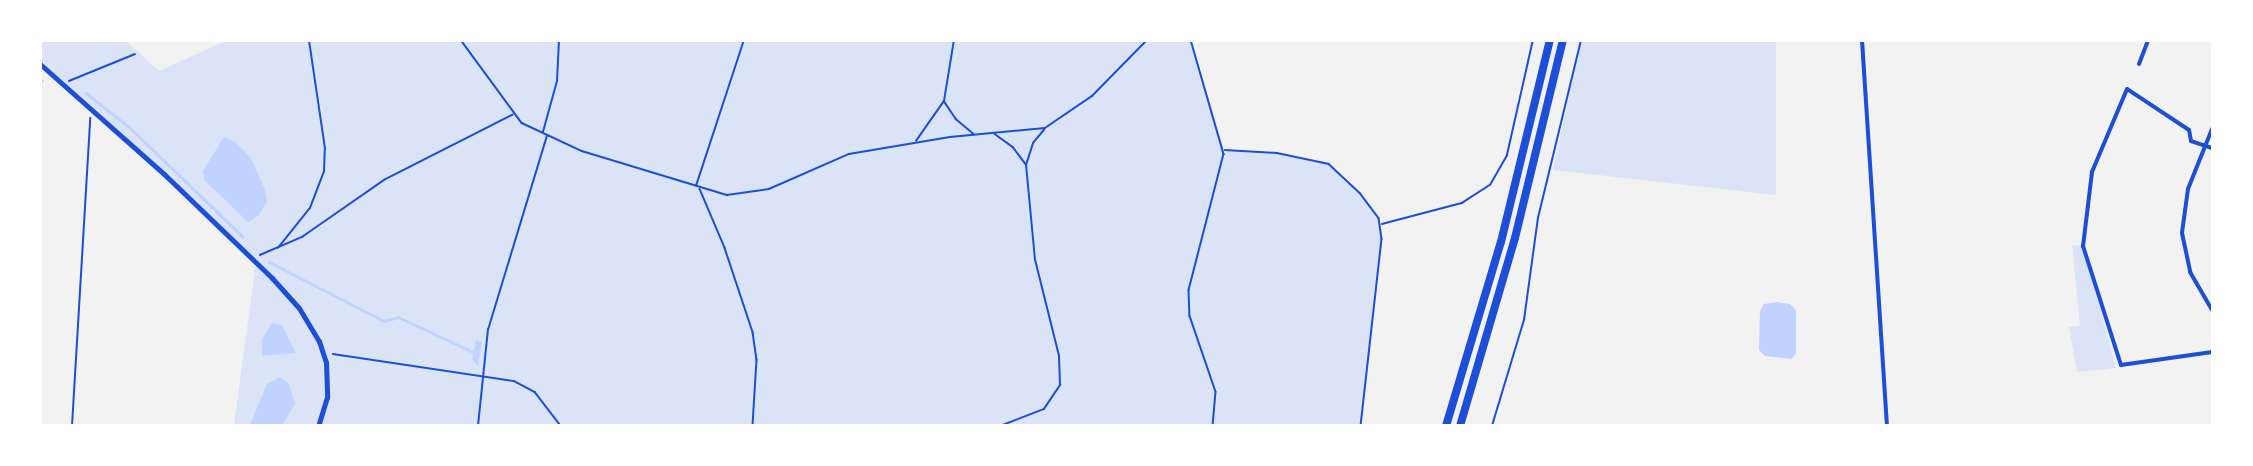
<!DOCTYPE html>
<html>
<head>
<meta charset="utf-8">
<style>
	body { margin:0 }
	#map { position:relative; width:2253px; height:466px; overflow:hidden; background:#f2f2f2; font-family:"Public Sans",sans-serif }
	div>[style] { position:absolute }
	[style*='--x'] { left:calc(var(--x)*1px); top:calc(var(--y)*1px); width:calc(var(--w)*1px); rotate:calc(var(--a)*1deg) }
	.green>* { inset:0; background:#dbe4f7 }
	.water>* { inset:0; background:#bfd3fe }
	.stream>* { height:3px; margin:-1.5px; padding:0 1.5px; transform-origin:1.5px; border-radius:1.5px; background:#bfd3fe }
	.path>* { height:1.5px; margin:-0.75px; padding:0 0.75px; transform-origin:0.75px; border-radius:0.75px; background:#1d4ed8 }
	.minor>* { height:4px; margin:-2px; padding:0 2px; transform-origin:2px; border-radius:2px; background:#1d4ed8 }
	.tertiary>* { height:5px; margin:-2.5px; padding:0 2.5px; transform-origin:2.5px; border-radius:2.5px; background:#1d4ed8 }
	.motorway>* { height:8px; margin:-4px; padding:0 4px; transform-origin:4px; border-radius:4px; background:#1d4ed8 }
	span { translate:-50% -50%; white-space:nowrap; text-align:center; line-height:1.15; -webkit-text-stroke:4.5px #fff; paint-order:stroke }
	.frame { position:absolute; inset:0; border:42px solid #fff; pointer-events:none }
</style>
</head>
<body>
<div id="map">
	<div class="green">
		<div style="clip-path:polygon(41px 40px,126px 41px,159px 71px,228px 40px,1191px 41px,1224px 150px,1277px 153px,1329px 164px,1360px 193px,1379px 218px,1382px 239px,1361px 425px,234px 425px,256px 262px,41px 64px)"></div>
		<div style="clip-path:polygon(1581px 41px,1776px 41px,1776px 195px,1553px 170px)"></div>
		<div style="clip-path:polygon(2072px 245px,2083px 246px,2116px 368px,2077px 372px,2069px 327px,2080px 326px)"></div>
	</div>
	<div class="water">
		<div style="clip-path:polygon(224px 137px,235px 142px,251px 158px,265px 190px,267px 201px,259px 215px,248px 222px,204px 180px,203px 171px)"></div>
		<div style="clip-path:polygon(1777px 302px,1790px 304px,1796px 310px,1796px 354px,1791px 359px,1765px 356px,1759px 350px,1760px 311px,1764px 304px)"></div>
		<div style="clip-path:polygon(272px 323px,282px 325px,296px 353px,262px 356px,262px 339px)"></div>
		<div style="clip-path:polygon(476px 340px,482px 342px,478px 366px,472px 360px)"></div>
		<div style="clip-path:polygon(280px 377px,289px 384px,295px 404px,282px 425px,250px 425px,267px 384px)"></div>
	</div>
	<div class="stream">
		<div style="--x:40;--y:80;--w:2;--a:27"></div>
		<div style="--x:86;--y:93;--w:56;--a:38.5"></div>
		<div style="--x:130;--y:128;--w:156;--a:44"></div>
		<div style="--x:269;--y:262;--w:129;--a:27.2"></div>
		<div style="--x:384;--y:321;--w:15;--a:-16"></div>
		<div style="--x:398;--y:317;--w:83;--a:25"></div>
	</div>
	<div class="path">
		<div style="--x:461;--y:40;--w:103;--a:53.7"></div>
		<div style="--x:522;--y:123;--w:66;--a:25"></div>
		<div style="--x:582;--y:151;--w:152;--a:16.9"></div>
		<div style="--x:727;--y:195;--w:42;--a:-8.1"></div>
		<div style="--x:769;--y:189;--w:87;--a:-23.6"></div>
		<div style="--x:849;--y:154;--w:102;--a:-9.6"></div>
		<div style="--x:950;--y:137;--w:95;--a:-5.4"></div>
		<div style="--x:1045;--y:128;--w:57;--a:-34.2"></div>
		<div style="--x:1092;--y:96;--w:78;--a:-45.5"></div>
		<div style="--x:1191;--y:40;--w:119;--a:73.9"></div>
		<div style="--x:1224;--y:154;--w:140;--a:104.4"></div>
		<div style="--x:1189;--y:290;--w:26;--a:88"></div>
		<div style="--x:1190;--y:316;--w:80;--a:71.1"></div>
		<div style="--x:1216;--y:392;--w:34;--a:95"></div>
		<div style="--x:69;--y:81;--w:71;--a:-22.2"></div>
		<div style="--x:944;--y:101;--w:22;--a:56"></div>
		<div style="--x:956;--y:119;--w:23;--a:40"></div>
		<div style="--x:543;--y:132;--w:53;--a:-74.6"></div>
		<div style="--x:557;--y:81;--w:41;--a:-87.2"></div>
		<div style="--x:995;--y:134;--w:22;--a:36"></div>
		<div style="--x:1013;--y:147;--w:21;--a:53"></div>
		<div style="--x:916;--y:141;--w:49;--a:-55"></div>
		<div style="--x:944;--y:101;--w:62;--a:-80.7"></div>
		<div style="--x:1225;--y:150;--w:52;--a:3.3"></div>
		<div style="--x:1277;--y:153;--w:53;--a:11.9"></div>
		<div style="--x:1329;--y:164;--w:42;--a:43.1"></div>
		<div style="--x:1360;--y:193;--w:31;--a:53"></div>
		<div style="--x:1379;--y:218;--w:21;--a:82"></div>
		<div style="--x:1382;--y:239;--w:188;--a:96.4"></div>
		<div style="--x:696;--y:186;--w:154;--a:-71.8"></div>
		<div style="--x:700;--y:189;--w:64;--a:67"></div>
		<div style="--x:725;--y:248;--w:89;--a:71.6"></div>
		<div style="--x:753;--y:332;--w:28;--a:82"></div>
		<div style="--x:757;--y:360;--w:66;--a:93.5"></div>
		<div style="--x:1382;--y:224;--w:83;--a:-14.7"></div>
		<div style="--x:1462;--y:203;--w:33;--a:-33"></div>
		<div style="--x:1490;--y:185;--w:34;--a:-60"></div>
		<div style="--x:1507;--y:155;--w:118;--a:-77.3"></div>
		<div style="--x:278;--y:248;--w:51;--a:-51.3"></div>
		<div style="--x:310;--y:208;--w:39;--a:-69"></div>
		<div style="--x:324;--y:172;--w:23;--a:-88"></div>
		<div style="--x:325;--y:149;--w:110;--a:-98.4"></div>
		<div style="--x:260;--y:255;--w:46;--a:-23.2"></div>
		<div style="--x:302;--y:237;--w:100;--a:-34.8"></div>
		<div style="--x:384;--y:180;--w:144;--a:-26.9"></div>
		<div style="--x:333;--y:354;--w:183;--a:8.5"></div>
		<div style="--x:514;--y:381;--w:24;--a:28"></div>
		<div style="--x:535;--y:392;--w:43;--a:52.6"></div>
		<div style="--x:72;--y:426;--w:308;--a:-86.6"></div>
		<div style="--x:478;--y:426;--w:97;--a:-84.1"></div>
		<div style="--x:488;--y:330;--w:203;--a:-73.1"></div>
		<div style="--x:1000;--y:426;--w:47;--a:-21.1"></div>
		<div style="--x:1044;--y:409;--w:29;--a:-56"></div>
		<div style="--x:1060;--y:385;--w:29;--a:-92"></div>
		<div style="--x:1059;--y:356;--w:99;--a:-104"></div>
		<div style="--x:1035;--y:260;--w:95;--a:-95.4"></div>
		<div style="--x:1026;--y:165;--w:23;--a:-72"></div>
		<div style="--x:1033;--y:143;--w:17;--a:-50"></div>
		<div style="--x:1492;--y:426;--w:111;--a:-73.2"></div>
		<div style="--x:1524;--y:320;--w:103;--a:-82.2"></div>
		<div style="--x:1538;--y:218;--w:183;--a:-76.4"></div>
	</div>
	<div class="minor">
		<div style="--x:1862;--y:40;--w:387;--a:86.3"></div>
		<div style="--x:2139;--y:64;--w:26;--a:-69"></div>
		<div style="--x:2212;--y:129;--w:65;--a:111.8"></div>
		<div style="--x:2188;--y:189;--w:44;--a:97.8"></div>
		<div style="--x:2182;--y:233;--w:40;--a:78"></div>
		<div style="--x:2190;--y:272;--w:44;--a:59.9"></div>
		<div style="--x:2212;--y:148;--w:22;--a:-162"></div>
		<div style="--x:2191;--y:141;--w:11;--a:-100"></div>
		<div style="--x:2189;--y:130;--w:74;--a:-146.5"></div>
		<div style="--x:2127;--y:89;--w:90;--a:112.9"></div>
		<div style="--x:2092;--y:172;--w:75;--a:96.9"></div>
		<div style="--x:2083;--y:246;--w:125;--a:72.3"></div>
		<div style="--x:2121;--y:365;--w:92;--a:-8.1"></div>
	</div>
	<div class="tertiary">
		<div style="--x:40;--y:64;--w:166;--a:41.6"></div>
		<div style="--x:164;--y:174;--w:150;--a:43.9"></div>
		<div style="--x:272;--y:278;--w:40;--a:48"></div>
		<div style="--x:299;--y:308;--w:39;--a:59"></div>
		<div style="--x:319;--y:341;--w:22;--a:72"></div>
		<div style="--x:326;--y:362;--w:35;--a:88"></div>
		<div style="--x:327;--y:397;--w:30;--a:107"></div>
	</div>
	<div class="motorway">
		<div style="--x:1446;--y:426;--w:192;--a:-73.4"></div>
		<div style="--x:1501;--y:242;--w:208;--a:-76.4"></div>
		<div style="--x:1460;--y:426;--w:196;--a:-73.7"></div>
		<div style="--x:1515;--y:238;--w:204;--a:-76.4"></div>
	</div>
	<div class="frame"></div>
</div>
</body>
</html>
